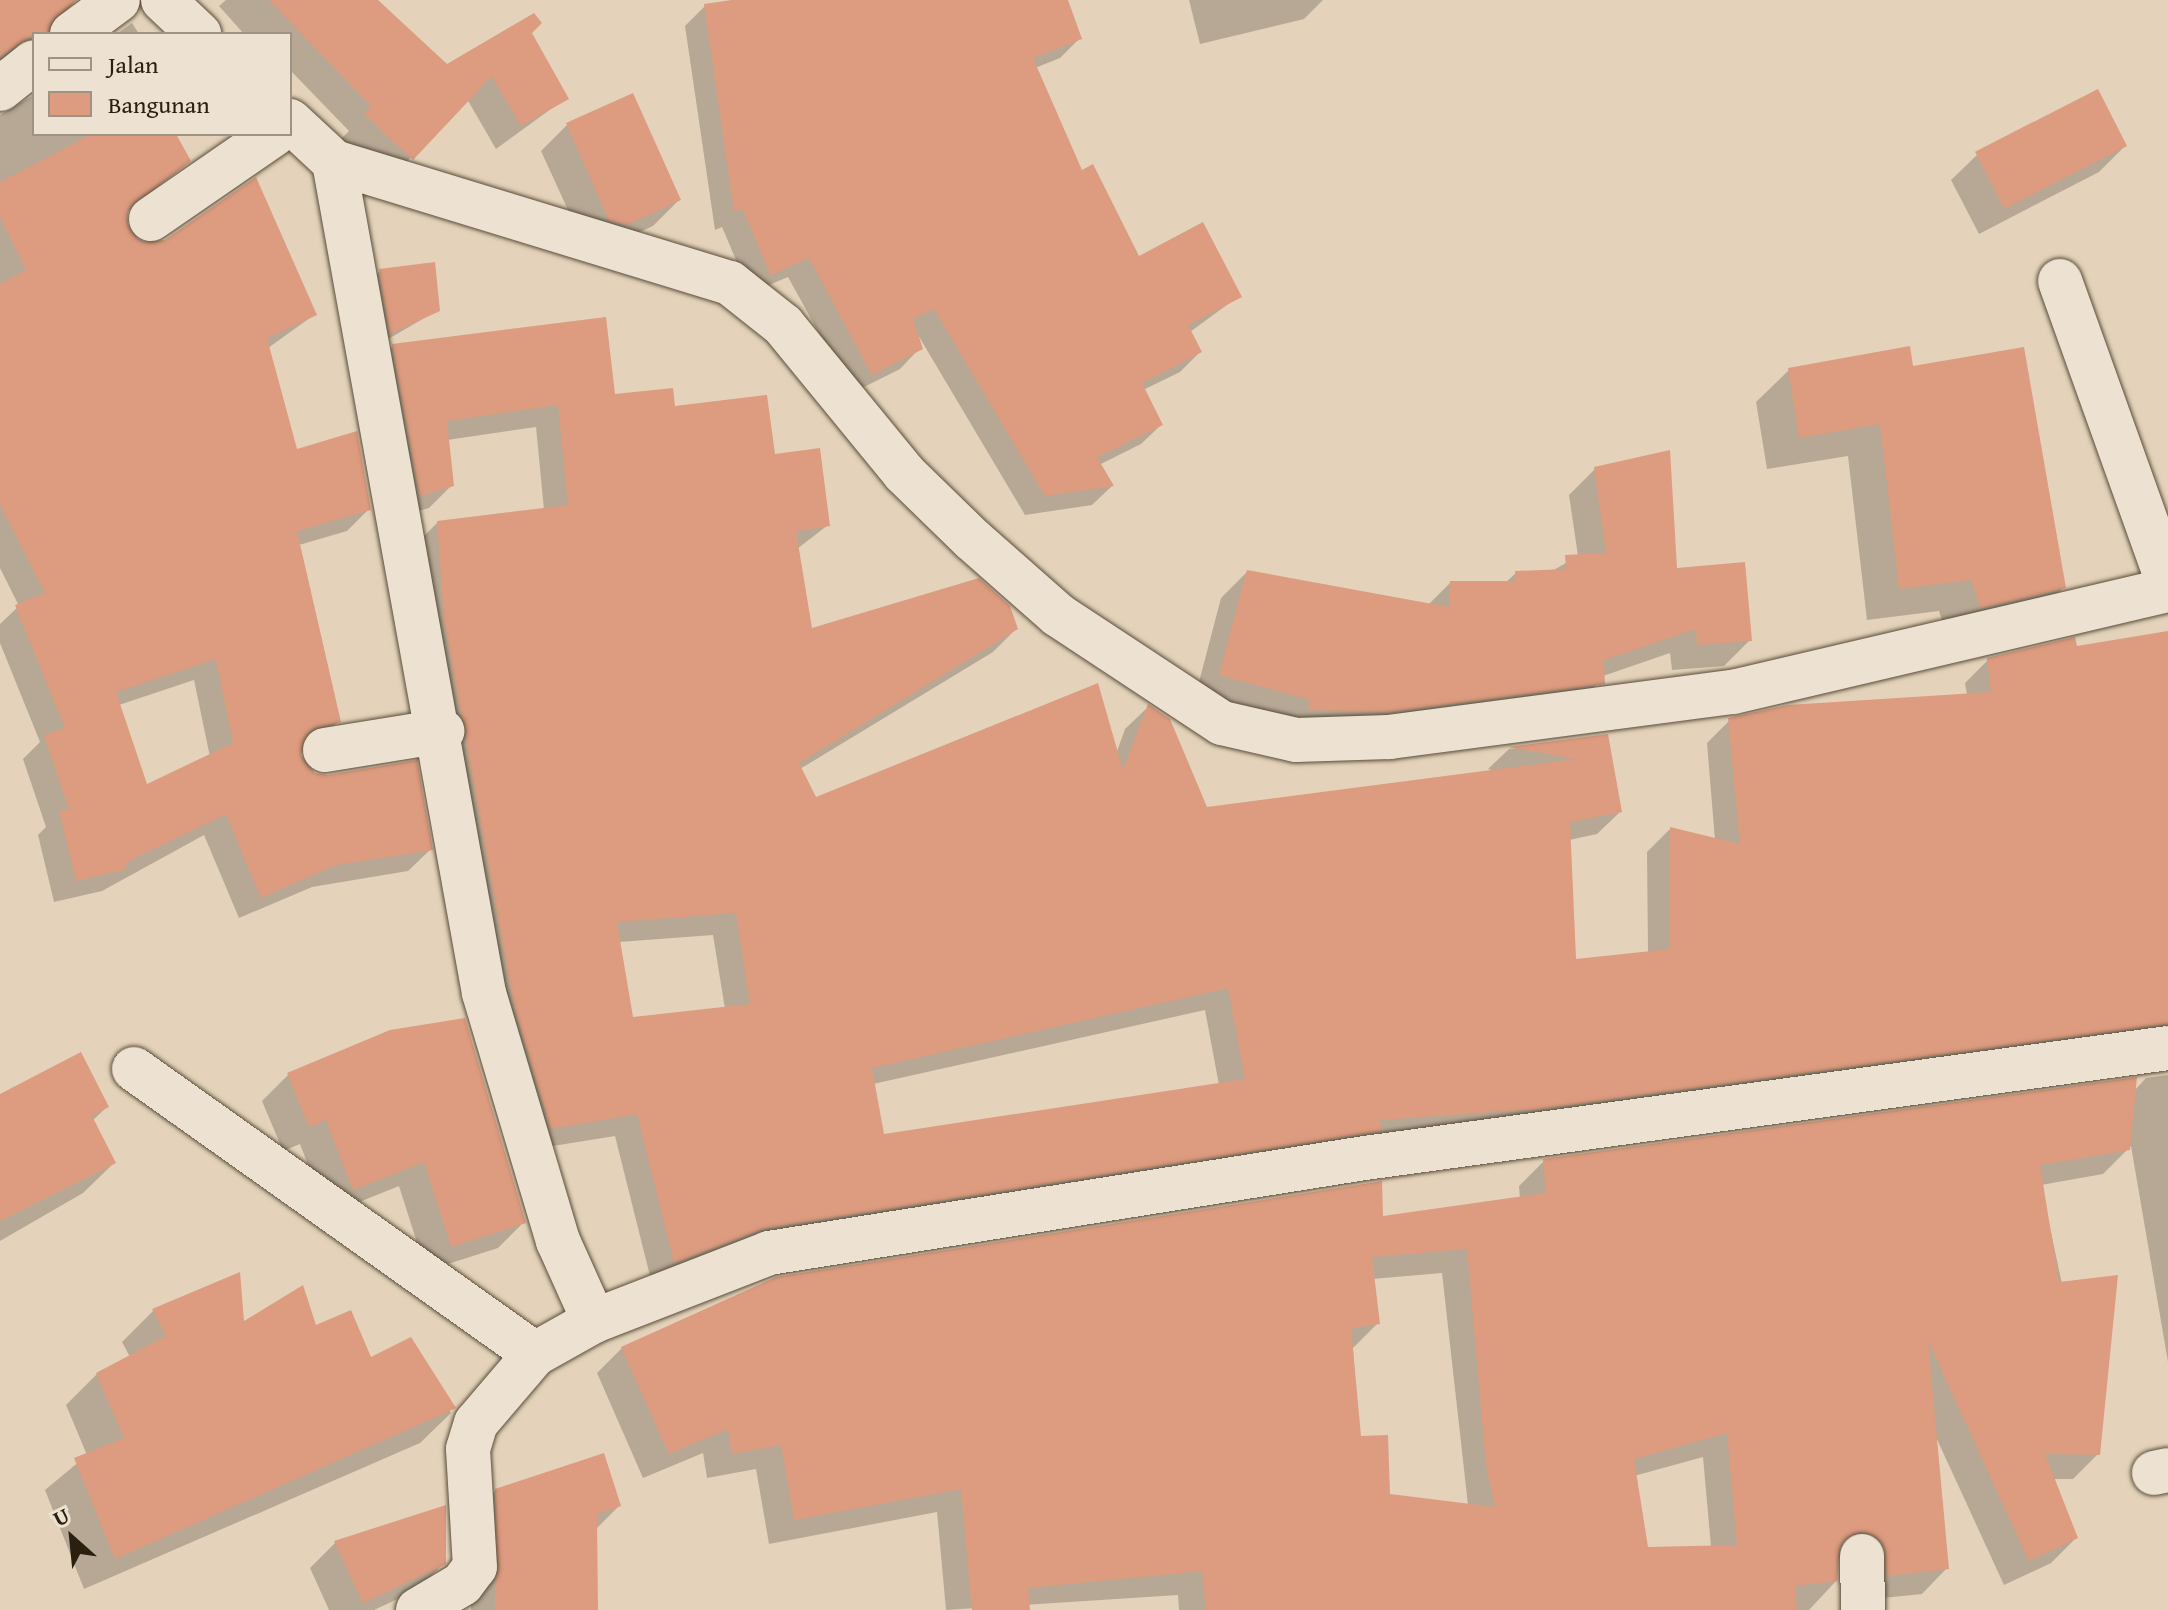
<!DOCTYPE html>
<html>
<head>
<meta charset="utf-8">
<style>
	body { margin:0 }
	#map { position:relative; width:2168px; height:1610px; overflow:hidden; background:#e4d3ba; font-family:"Gentium Book Plus",serif }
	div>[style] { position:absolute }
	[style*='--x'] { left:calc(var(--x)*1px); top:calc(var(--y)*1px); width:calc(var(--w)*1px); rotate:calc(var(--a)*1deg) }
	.shadow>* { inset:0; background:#0003 }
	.building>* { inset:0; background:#dd9b7f; transform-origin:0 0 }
	.roads { filter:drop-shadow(0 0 2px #594c3a) drop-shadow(0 0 2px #594c3a) }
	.street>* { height:44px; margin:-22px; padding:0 22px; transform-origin:22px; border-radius:22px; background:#ede2d2 }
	span { translate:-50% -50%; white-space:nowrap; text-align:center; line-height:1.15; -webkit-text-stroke:7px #ede2d2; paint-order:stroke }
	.legend { position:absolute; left:32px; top:32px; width:260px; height:104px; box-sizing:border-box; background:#ede2d2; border:2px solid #9f9484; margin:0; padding:10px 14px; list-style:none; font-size:24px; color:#2b1f10 }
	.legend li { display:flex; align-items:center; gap:16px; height:40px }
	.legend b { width:40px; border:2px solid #9f9484 }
	.north { position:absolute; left:32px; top:1498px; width:80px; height:80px; -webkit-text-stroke:6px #ede2d2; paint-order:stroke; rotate:333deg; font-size:22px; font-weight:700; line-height:32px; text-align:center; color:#2b1f10 }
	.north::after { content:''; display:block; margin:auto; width:28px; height:36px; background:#2b1f10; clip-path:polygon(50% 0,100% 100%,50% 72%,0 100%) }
</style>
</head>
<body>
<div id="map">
	<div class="shadow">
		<div style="clip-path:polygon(0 0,73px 0,48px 34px,34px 34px,34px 56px,0 63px)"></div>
		<div style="clip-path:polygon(226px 0,371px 0,446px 66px,529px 33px,566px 98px,496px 149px,467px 99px,387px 182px,341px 139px,349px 131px,290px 70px,290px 34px,244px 34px,219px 6px)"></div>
		<div style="clip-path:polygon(746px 0,1066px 0,1080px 38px,1060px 58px,1035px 68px,1081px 172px,1138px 259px,1239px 296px,1190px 332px,1200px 352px,1180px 372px,1143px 390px,1161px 425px,1141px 444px,1099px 465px,1112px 486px,1092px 505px,1025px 515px,918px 335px,920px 348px,900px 369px,852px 393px,788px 277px,750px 293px,722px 227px,715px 230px,685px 26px,705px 6px)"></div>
		<div style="clip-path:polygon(1189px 0,1323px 0,1304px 19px,1200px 44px)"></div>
		<div style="clip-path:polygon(132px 23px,139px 34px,117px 34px)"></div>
		<div style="clip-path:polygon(2098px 92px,2125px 146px,2099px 172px,1979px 234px,1951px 180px,1977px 155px)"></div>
		<div style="clip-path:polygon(evenodd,34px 95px,34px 134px,174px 134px,188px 161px,127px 212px,129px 235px,314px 315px,268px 348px,296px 452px,369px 509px,347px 531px,299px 545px,339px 721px,298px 755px,314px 775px,431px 849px,408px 871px,312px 887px,239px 918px,204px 835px,102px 891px,54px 902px,38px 835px,46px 827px,23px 759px,40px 742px,0 643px,0 624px,19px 606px,0 568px,0 115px,34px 95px,194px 680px,210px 757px,146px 787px,119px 705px,194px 680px)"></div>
		<div style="clip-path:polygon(567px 125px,679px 200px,653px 226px,599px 250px,584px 245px,541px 151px)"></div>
		<div style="clip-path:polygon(380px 271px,438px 310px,378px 345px,367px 283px)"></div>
		<div style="clip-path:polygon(evenodd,393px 346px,673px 408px,773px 456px,828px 525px,797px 549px,810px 630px,1016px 629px,993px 652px,800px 769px,815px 799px,1116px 754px,1125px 729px,1148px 707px,1205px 810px,1496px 771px,1488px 769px,1509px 749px,1607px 736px,1620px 812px,1597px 834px,1569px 840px,1574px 962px,1648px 953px,1647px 852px,1670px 829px,1715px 840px,1707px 743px,1730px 720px,1967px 695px,1965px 683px,1988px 660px,2075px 649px,2168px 659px,2168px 1064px,2154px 1047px,652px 1284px,615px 1136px,528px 1150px,415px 545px,438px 522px,544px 510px,536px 427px,447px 440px,452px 485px,429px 508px,397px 517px,370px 368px,393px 346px,713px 935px,725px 1009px,632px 1019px,619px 942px,713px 935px,393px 346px,1205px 1010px,1219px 1085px,882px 1136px,873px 1084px,1205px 1010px)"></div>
		<div style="clip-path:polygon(1912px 369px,2064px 587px,2032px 620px,1948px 640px,1939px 611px,1867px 620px,1848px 456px,1767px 469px,1756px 402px,1789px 370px)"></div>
		<div style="clip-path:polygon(1595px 469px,1675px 571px,1750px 640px,1724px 666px,1672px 670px,1670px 653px,1603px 676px,1577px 709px,1360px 737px,1194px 701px,1221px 598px,1247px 572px,1428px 605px,1450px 583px,1505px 583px,1516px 573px,1552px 571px,1578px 556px,1569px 495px)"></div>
		<div style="clip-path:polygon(288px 1075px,524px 1222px,498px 1248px,426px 1271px,399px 1186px,327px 1215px,300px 1144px,283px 1151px,262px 1101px)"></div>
		<div style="clip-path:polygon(evenodd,2168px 1075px,2168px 1362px,2131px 1146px,2103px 1174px,2041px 1185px,2098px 1454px,2073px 1479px,2053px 1479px,2076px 1538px,2051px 1563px,2004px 1585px,1935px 1435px,1947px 1568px,1922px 1594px,1863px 1600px,1859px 1569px,1837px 1557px,1836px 1581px,1809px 1610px,1179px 1610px,1178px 1595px,946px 1610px,937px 1512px,769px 1544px,756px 1469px,707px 1478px,703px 1453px,643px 1478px,597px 1373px,622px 1348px,1520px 1199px,1519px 1186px,1544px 1161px,2134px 1091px,2146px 1078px,2168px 1075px,1442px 1273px,1468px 1505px,1388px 1495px,1359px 1438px,1353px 1348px,1378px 1323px,1372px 1279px,1442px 1273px,2168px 1075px,1703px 1457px,1711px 1547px,1646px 1549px,1634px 1476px,1703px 1457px)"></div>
		<div style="clip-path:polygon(0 1096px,107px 1107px,92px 1121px,114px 1163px,83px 1193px,0 1241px)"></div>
		<div style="clip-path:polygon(238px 1275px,242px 1324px,315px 1327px,370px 1360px,410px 1339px,451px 1413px,420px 1443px,84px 1589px,45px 1490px,87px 1455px,66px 1405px,97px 1374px,130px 1357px,122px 1342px,153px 1311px)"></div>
		<div style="clip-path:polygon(496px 1490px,619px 1506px,595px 1530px,597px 1610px,471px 1610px,470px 1517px)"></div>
		<div style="clip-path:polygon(335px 1543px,444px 1563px,417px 1590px,374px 1610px,329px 1610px,310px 1568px)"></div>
	</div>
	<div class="building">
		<div style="clip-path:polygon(0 0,76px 0,47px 34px,34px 34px,0 57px)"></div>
		<div style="clip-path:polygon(269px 0,378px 0,447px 64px,534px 13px,542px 23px,532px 33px,569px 99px,521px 126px,492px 76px,413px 160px,364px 114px,371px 106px)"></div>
		<div style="clip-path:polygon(732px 0,1068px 0,1082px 39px,1033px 58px,1082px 170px,1093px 164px,1139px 256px,1203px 222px,1242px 297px,1188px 325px,1202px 352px,1142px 383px,1163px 425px,1097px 457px,1114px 486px,1045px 496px,934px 309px,913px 319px,923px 349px,872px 375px,809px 258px,771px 275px,742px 208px,734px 212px,704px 4px)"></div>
		<div style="left:2098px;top:89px;width:64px;height:138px;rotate:63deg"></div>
		<div style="clip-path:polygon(633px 93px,681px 200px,626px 225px,609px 220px,566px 123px)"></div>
		<div style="clip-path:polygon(evenodd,92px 134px,176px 134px,191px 161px,129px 208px,126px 222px,141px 242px,165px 240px,256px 177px,317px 315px,267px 338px,297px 449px,357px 431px,371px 510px,297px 531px,341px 722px,310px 730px,301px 755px,315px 773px,328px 775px,417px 760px,433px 850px,336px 865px,261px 898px,226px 814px,125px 863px,127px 869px,76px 881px,59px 811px,69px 809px,44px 735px,65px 728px,15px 605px,45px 593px,0 504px,0 284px,26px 270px,0 217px,0 182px,92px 134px,216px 659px,233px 743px,147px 784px,116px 692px,216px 659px)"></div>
		<div style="clip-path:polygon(435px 262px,440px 311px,390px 334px,379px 269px)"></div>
		<div style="clip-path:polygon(evenodd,606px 317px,615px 394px,673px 388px,675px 406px,767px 395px,775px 454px,820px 448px,830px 526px,796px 531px,812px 628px,979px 578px,1010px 606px,1018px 629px,799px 763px,816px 797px,1098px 683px,1123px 770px,1148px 704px,1170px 719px,1207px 807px,1577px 759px,1508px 747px,1608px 734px,1622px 812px,1570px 822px,1576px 959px,1670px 949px,1670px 827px,1740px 844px,1728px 718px,1788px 705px,1991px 692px,1987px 658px,2075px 637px,2077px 646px,2168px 631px,2168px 1024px,1538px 1109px,1380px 1120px,1381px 1131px,765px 1228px,674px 1263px,637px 1114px,551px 1129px,514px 1005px,444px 619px,437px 521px,568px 505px,558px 405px,447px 421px,454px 486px,420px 496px,392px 344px,606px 317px,736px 913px,750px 1004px,633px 1017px,617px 922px,736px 913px,606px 317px,1228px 988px,1245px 1079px,884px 1134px,872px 1068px,1228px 988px)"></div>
		<div style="clip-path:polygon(1910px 346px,1913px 366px,2024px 347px,2066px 588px,1981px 608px,1971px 580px,1899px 589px,1880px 424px,1799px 438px,1788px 368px)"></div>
		<div style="clip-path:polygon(1670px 450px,1677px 568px,1745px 562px,1752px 641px,1697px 645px,1696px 629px,1604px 660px,1605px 684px,1387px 712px,1308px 710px,1310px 700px,1219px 675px,1247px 570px,1449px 607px,1450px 581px,1515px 581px,1515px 571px,1566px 569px,1565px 555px,1606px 553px,1594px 467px)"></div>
		<div style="clip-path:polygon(465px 1018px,526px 1223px,451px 1247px,424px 1162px,353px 1190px,326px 1120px,309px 1127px,287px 1073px,390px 1030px)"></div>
		<div style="clip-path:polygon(81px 1052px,109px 1107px,92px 1116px,116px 1163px,0 1221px,0 1094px)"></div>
		<div style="clip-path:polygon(evenodd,2137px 1077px,2130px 1150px,2040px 1165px,2059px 1282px,2118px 1275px,2100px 1455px,2045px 1454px,2078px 1538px,2029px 1561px,1928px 1341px,1949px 1569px,1887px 1576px,1884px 1544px,1861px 1531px,1840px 1545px,1837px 1581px,1795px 1586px,1797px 1610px,1206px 1610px,1202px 1571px,1028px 1588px,1030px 1610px,972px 1610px,961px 1489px,794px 1520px,781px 1445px,732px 1454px,728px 1429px,669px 1454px,621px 1347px,776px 1277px,1382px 1181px,1383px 1216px,1546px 1193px,1543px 1159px,2137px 1077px,1467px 1249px,1486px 1465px,1495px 1507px,1390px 1494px,1388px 1435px,1361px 1436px,1351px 1328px,1380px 1324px,1372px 1257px,1467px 1249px,2137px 1077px,1727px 1433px,1737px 1545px,1648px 1547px,1634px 1459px,1727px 1433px)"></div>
		<div style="clip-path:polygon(240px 1272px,244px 1321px,303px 1285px,316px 1325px,351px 1310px,371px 1357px,411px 1337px,456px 1408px,115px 1559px,74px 1458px,124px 1438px,96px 1373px,166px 1336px,152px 1309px)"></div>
		<div style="clip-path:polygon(604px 1453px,621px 1506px,597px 1514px,598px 1610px,495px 1610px,495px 1489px)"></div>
		<div style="clip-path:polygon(446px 1505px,446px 1564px,363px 1603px,334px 1541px)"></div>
	</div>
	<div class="roads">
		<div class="street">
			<div style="--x:163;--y:0;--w:50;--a:43.4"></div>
			<div style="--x:72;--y:34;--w:57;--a:-36.5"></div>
			<div style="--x:0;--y:89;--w:43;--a:-38.5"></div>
			<div style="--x:290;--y:121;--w:60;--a:43"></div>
			<div style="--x:334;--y:162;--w:414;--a:17"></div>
			<div style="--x:730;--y:283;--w:68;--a:38.4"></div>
			<div style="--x:783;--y:325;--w:191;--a:50.7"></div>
			<div style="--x:904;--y:473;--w:96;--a:44.2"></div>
			<div style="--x:973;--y:540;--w:113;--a:41.4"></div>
			<div style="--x:1058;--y:615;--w:196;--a:33.4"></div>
			<div style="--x:1222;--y:723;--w:76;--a:12.9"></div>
			<div style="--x:1296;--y:740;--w:93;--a:-1.8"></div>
			<div style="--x:1389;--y:737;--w:347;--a:-7.5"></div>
			<div style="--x:1733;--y:692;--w:447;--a:-13.2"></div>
			<div style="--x:334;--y:162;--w:844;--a:79.77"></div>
			<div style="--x:484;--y:993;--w:259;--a:73.4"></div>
			<div style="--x:558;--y:1241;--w:88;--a:65.8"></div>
			<div style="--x:594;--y:1321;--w:188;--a:-21.2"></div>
			<div style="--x:769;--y:1253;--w:604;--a:-9.06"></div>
			<div style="--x:1365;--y:1158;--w:810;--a:-7.8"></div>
			<div style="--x:151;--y:219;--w:150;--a:-34.6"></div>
			<div style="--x:2060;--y:281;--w:320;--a:70.3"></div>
			<div style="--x:325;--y:750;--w:119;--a:-9.2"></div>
			<div style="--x:134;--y:1069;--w:492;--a:35.4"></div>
			<div style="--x:2154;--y:1473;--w:14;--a:-12"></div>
			<div style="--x:1862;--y:1556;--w:54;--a:88.9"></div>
			<div style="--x:418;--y:1610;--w:51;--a:-30.6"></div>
			<div style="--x:462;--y:1584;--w:21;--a:-53"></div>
			<div style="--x:475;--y:1567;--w:118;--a:-93.4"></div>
			<div style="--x:468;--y:1449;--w:27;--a:-73"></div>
			<div style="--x:476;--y:1423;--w:91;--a:-49.5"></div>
			<div style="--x:535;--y:1354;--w:68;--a:-29.2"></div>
		</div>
	</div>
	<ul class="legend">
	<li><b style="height:10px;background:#ede2d2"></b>Jalan</li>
	<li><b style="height:22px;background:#dd9b7f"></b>Bangunan</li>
	</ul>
	<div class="north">U</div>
</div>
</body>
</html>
